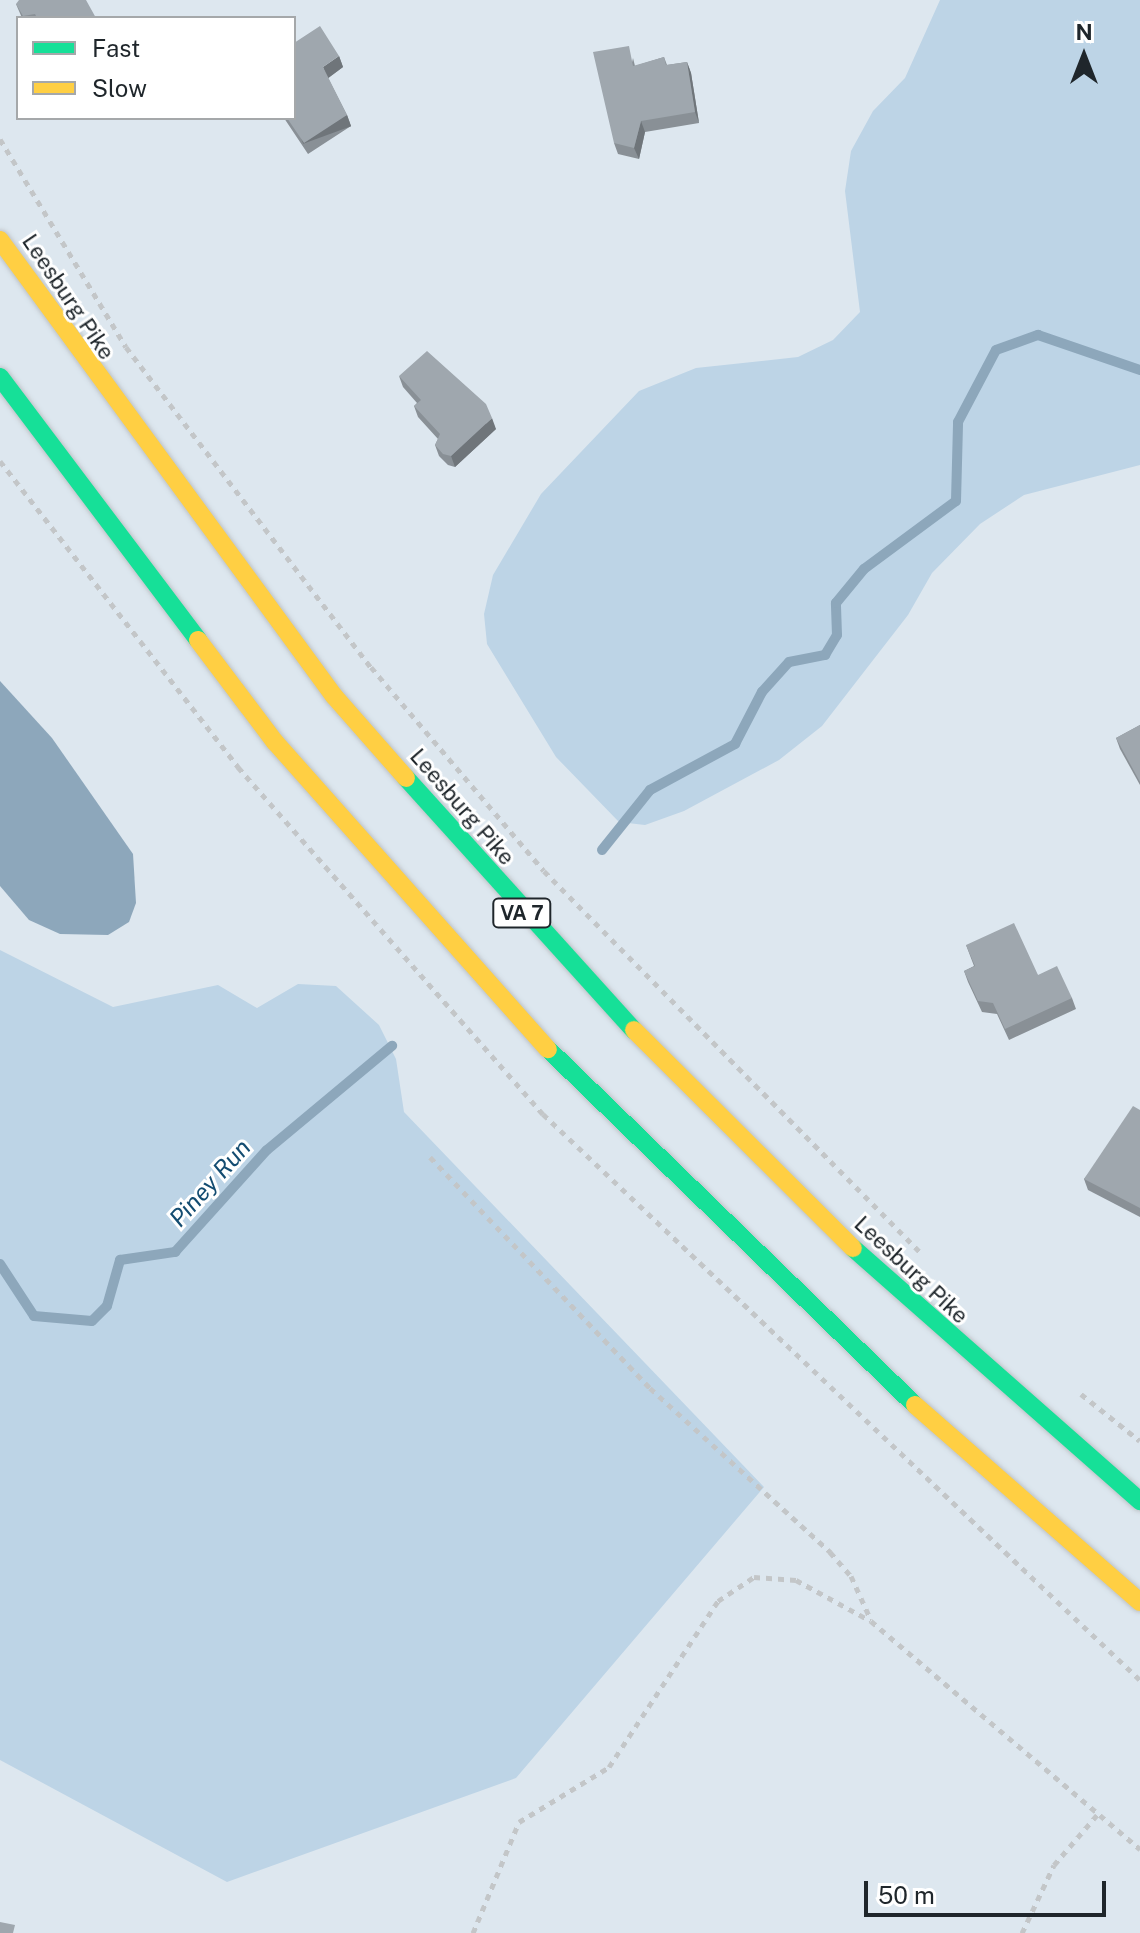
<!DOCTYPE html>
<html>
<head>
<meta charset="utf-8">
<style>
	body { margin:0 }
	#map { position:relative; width:1140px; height:1933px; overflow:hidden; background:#dde7ef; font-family:"Public Sans",sans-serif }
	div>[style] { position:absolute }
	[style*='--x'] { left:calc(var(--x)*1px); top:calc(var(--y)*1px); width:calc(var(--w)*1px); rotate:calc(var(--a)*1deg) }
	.green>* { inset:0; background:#bdd4e6 }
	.water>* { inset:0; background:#8da7bb }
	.stream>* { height:10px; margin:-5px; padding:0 5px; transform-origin:5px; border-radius:5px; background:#8da7bb }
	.path>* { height:5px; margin-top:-2.5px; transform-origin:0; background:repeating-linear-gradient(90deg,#c3c6c8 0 6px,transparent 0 12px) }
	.roads { filter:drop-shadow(0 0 2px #bec3c7) drop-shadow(0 0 2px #bec3c7) }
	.fast>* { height:18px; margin:-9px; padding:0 9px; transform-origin:9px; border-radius:9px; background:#16e098 }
	.slow>* { height:18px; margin:-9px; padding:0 9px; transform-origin:9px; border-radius:9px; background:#ffcf43 }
	.wall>* { inset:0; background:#899096 }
	.shaded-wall>* { inset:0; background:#6f757a; transform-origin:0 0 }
	.building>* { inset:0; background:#9fa7ae }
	span { translate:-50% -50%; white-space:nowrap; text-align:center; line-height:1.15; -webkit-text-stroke:6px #fff; paint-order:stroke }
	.shield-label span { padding:2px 6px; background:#fff; border:2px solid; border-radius:6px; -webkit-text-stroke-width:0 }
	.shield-label { font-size:20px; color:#1f262b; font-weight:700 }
	.street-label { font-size:22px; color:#1f262b }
	.water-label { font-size:24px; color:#134c71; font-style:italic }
	.legend { position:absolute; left:16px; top:16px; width:280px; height:104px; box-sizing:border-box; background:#fff; border:2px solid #a5a8aa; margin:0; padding:10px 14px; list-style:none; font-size:24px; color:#1f262b }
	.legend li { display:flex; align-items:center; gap:16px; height:40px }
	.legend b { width:40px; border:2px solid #a5a8aa }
	.north { position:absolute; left:1044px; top:16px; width:80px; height:80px; -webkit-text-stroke:6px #fff; paint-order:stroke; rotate:0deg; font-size:22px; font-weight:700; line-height:32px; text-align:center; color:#1f262b }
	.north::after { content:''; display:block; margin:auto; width:28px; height:36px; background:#1f262b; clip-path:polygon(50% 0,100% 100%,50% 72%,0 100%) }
	.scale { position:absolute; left:864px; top:1881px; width:242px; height:36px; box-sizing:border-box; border:4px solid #1f262b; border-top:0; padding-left:10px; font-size:24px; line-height:28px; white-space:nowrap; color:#1f262b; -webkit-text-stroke:6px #fff; paint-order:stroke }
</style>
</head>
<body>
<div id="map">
	<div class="green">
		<div style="clip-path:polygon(940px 0,1140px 0,1140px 465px,1024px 495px,980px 524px,932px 573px,908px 615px,822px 726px,779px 760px,684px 811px,645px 825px,619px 822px,556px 757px,487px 644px,484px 614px,493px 575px,541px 494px,639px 391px,696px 368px,798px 357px,833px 340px,860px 312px,845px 191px,851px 151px,873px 111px,905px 78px)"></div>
		<div style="clip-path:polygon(0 950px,113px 1007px,218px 985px,257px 1008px,298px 984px,336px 986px,379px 1025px,396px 1059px,404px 1112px,764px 1487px,516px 1778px,227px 1882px,0 1760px)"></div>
	</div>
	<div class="water">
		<div style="clip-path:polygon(0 681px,52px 738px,133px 854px,136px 903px,129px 922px,108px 935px,60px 934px,29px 920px,0 886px)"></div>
	</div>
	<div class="stream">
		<div style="--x:602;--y:850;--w:77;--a:-51.3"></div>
		<div style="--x:650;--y:790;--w:97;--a:-28.4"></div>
		<div style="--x:735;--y:744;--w:59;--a:-62.6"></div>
		<div style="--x:762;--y:692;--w:40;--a:-48"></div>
		<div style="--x:789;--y:662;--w:37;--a:-11"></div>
		<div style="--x:825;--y:655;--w:23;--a:-59"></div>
		<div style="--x:837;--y:635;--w:32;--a:-92"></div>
		<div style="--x:836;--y:603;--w:44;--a:-50.5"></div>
		<div style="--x:864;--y:569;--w:114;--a:-36.5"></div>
		<div style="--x:956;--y:501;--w:79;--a:-88.5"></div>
		<div style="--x:958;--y:422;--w:81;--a:-62.2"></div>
		<div style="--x:996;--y:350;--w:45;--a:-19.7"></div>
		<div style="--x:1038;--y:335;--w:108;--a:18.9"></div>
		<div style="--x:0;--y:1264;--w:62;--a:56.8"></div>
		<div style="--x:34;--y:1316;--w:58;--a:4.9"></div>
		<div style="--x:92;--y:1321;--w:21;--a:-45"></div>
		<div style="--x:107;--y:1306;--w:48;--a:-74.2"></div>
		<div style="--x:120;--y:1260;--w:56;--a:-8.3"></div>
		<div style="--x:175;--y:1252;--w:137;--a:-48"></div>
		<div style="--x:267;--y:1150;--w:163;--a:-39.8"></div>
	</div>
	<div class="path">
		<div style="--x:0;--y:139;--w:243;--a:58.8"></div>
		<div style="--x:126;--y:347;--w:403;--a:52.6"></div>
		<div style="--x:371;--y:667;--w:267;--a:49.7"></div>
		<div style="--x:544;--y:871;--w:537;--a:45.38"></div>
		<div style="--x:0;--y:461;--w:388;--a:52.1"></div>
		<div style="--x:238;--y:767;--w:462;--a:48.7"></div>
		<div style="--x:543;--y:1114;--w:823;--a:43.47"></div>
		<div style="--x:430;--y:1157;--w:319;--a:46.4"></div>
		<div style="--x:650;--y:1388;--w:244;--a:42.3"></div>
		<div style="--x:830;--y:1552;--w:32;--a:49"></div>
		<div style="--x:851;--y:1576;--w:48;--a:65.6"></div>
		<div style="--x:1081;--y:1394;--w:75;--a:38.5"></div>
		<div style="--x:473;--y:1933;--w:120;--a:-67.5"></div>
		<div style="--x:519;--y:1822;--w:105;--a:-31.4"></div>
		<div style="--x:609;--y:1767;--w:199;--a:-56.7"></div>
		<div style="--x:718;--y:1601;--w:43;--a:-33.7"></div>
		<div style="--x:754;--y:1577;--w:42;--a:4.1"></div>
		<div style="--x:796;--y:1580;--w:85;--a:28.7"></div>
		<div style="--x:871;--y:1621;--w:353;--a:40.3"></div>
		<div style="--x:1022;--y:1933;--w:75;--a:-64.8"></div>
		<div style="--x:1054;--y:1865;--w:66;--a:-49.3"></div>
	</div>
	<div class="roads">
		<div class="fast">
			<div style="--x:0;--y:377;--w:329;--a:53"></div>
			<div style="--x:406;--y:778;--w:340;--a:47.9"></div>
			<div style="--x:548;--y:1049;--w:511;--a:44.13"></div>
			<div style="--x:853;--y:1248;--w:383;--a:41.4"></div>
		</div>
		<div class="slow">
			<div style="--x:0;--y:240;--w:565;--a:53.78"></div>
			<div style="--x:334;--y:696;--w:109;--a:48.7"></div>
			<div style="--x:198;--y:640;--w:128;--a:53"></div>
			<div style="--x:275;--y:742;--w:411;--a:48.4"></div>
			<div style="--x:634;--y:1030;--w:309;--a:44.9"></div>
			<div style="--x:915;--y:1405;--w:299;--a:41.2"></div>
		</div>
	</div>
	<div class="wall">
		<div style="clip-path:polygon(16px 4px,96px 18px,22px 18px)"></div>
		<div style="clip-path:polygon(339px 56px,343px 67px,328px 78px,347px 115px,351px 126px,308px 154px,284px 118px,294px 118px)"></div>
		<div style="clip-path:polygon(664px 57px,667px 65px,687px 62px,691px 73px,699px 123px,645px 132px,639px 159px,618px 154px,614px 143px,633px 58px,635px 66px)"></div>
		<div style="clip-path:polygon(399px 376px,496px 429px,455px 467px,448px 465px,439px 456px,435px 445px,438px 439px,418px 417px,414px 406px,417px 403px,403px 387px)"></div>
		<div style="clip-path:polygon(1140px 725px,1140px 785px,1120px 749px,1116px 738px)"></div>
		<div style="clip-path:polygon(966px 945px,1038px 975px,1072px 998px,1076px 1009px,1009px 1040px,997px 1014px,982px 1012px,968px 982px,964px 971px,974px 966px)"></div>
		<div style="clip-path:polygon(1140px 1110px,1140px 1217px,1088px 1190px,1084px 1179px)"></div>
	</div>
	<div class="shaded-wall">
		<div style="clip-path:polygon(339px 56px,343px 67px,327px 79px,323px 67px)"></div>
		<div style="clip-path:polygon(687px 62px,691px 73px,699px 123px,695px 112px)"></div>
		<div style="left:347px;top:115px;width:12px;height:51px;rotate:70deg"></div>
		<div style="clip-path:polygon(641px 121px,645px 132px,639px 159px,634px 148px)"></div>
		<div style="clip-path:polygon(492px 418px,496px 429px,455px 467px,451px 456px)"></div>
	</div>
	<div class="building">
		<div style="clip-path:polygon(19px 0,86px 0,96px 18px,37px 18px,35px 14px,23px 16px,16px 4px)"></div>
		<div style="clip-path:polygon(320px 26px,339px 56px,323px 67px,347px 115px,304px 143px,287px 118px,294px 118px,294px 43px)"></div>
		<div style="clip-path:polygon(629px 46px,633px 66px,664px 57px,666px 65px,687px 62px,695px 112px,641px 121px,634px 148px,614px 143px,593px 52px)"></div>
		<div style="clip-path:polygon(427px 351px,486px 404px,492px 418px,451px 456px,443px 454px,435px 445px,440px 434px,414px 406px,421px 400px,399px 376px)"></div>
		<div style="clip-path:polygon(1140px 725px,1140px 782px,1116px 738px)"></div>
		<div style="clip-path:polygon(1014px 923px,1038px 975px,1057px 966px,1072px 998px,1005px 1029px,993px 1003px,978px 1001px,964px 971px,975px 966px,966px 945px)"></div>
		<div style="clip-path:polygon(1133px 1106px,1140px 1110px,1140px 1208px,1084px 1179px)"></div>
		<div style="clip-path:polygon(0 1922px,15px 1925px,13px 1933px,0 1933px)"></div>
	</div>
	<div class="shield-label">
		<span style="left:522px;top:913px">VA 7</span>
	</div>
	<div class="street-label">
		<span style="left:68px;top:297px;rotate:56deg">Leesburg Pike</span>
		<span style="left:462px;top:807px;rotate:49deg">Leesburg Pike</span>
		<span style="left:911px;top:1270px;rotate:43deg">Leesburg Pike</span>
	</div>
	<div class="water-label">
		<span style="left:210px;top:1183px;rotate:-48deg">Piney Run</span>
	</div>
	<ul class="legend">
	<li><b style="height:10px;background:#16e098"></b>Fast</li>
	<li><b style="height:10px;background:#ffcf43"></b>Slow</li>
	</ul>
	<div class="north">N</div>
	<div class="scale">50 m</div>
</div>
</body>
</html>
